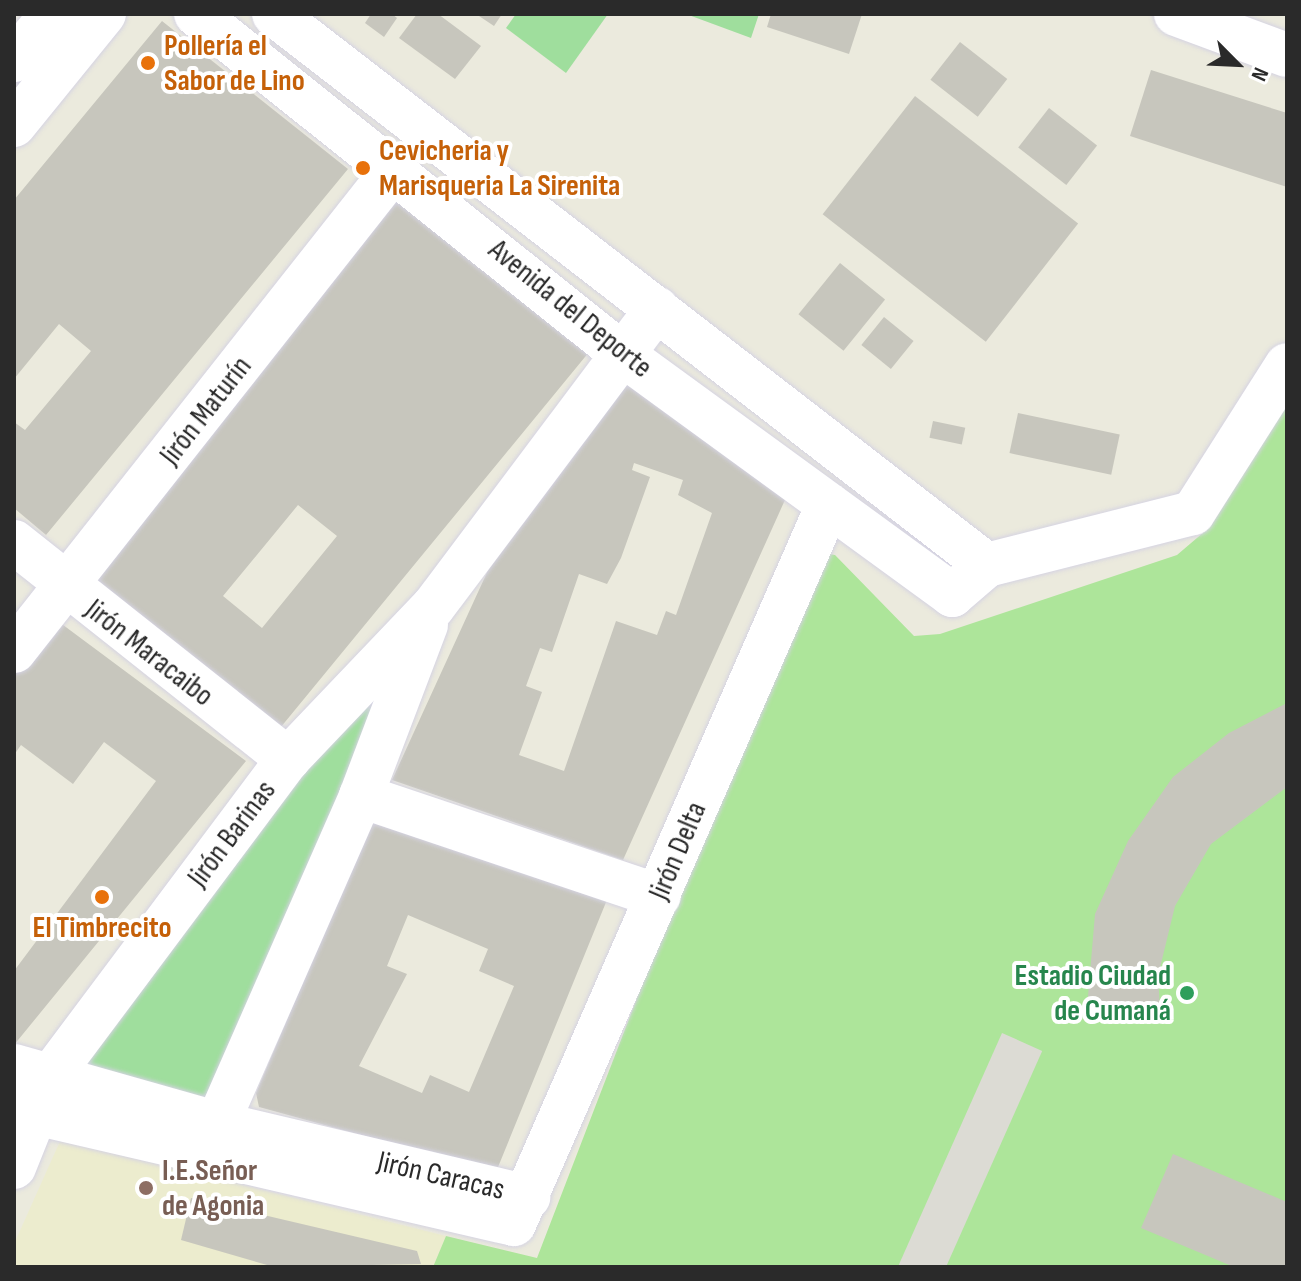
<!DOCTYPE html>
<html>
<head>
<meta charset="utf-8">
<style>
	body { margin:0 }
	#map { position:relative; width:1301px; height:1281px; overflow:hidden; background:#ebeadd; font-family:"Sofia Sans Condensed",sans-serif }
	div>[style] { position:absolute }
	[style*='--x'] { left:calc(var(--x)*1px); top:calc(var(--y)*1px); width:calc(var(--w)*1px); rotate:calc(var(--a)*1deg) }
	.education>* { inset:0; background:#ececce }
	.green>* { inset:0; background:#9fde9d }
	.pitch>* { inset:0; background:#ade59a }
	.plaza>* { inset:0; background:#dcdbd4; transform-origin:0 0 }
	.building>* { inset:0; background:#c7c6bd; transform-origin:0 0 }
	.roads { filter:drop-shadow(0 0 2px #d5d3e2) drop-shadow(0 0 2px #d5d3e2) }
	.minor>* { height:44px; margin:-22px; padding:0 22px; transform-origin:22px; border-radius:22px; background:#fff }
	.tertiary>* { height:44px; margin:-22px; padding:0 22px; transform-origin:22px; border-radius:22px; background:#fff }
	.dots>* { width:22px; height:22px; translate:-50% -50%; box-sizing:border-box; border:4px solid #fff; border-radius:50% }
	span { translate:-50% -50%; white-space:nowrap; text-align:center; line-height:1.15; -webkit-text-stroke:8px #fff; paint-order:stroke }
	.food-label { font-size:30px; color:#c56008; font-weight:700 }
	.left { translate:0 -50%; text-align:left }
	.street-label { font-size:30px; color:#2a2a2a }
	.leisure-label { font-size:30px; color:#27864d; font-weight:700 }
	.right { translate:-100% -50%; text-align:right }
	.education-label { font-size:30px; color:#785e54; font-weight:700 }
	.frame { position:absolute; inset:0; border:16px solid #2a2a2a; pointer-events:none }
	.north { position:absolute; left:1197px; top:24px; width:80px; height:80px; -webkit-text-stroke:6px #fff; paint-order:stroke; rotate:114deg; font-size:22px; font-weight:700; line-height:32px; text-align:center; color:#2a2a2a }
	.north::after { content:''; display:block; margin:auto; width:28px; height:36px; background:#2a2a2a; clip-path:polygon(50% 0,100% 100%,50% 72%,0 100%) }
</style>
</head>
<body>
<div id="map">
	<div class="education">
		<div style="clip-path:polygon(61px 1139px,446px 1236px,433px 1267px,14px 1267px,14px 1244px)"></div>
	</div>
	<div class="green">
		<div style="clip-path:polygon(516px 14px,608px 14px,566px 73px,506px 28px)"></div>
		<div style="clip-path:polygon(686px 14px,759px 14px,751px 38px)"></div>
		<div style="clip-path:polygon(395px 661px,211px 1108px,87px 1073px,80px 1042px)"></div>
	</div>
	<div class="pitch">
		<div style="clip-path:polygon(1287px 401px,1287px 1267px,433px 1267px,446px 1236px,537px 1258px,809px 551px,835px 555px,914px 636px,940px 634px,1177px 555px,1211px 526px)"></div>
	</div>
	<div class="plaza">
		<div style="left:1002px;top:1033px;width:44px;height:255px;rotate:24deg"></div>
	</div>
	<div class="building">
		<div style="clip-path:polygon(371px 14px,392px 14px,397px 18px,384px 37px,365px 23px)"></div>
		<div style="clip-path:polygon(417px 14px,438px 14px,481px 46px,455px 79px,399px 38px)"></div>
		<div style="clip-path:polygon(476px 14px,502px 14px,494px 26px)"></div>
		<div style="clip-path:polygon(771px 14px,862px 14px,849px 54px,767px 27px)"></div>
		<div style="clip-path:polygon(162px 21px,348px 169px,46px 535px,14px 508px,14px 422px,25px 430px,91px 351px,59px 324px,14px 379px,14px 200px)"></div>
		<div style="left:960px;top:42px;width:60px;height:48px;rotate:38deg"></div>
		<div style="clip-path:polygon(1151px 70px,1287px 113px,1287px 187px,1130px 136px)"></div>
		<div style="left:915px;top:96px;width:207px;height:150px;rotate:38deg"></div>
		<div style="left:1049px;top:108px;width:61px;height:50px;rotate:38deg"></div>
		<div style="clip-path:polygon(evenodd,405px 191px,594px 346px,276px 733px,87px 578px,405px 191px,298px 505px,337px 536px,262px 628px,223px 596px,298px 505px)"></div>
		<div style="left:840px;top:263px;width:58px;height:66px;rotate:39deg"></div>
		<div style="left:884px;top:317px;width:38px;height:36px;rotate:39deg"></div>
		<div style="clip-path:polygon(evenodd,626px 372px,789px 491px,623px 860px,392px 780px,511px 520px,626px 372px,634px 463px,683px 480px,678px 495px,712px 513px,676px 615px,666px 611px,657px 635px,616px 621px,564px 771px,519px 755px,542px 692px,526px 686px,540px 648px,552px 652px,579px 574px,607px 584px,621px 558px,650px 477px,632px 470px,634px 463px)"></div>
		<div style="left:1018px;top:413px;width:104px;height:41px;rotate:12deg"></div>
		<div style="left:933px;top:421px;width:33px;height:17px;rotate:12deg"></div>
		<div style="clip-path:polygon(51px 616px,246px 761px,14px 1045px,14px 971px,156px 781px,104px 742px,73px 784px,21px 745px,14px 755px,14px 661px)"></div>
		<div style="clip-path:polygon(1287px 703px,1287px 787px,1211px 844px,1175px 906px,1158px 976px,1160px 1008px,1086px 1020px,1095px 914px,1128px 841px,1173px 777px,1229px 733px)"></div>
		<div style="clip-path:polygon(evenodd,371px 822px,611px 890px,496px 1172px,259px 1107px,256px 1093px,371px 822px,408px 915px,488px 949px,479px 971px,514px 986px,469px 1092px,430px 1075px,422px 1093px,359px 1066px,407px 974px,387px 966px,408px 915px)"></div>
		<div style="clip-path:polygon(1173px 1154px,1287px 1202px,1287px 1267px,1234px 1267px,1141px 1228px)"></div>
		<div style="clip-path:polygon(191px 1198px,417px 1251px,421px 1264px,274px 1267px,181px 1240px)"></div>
	</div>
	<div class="roads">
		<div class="minor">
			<div style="--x:196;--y:14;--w:550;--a:38.58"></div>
			<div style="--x:626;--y:357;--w:404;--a:36.1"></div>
			<div style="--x:952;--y:595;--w:46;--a:-40.6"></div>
			<div style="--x:987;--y:565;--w:212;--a:-14.2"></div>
			<div style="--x:1193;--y:513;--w:175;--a:-57.6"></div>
			<div style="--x:274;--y:14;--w:901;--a:37.7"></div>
			<div style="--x:1176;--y:14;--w:118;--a:20.3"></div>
			<div style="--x:14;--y:542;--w:350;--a:38.4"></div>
			<div style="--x:14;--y:651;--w:615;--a:-51.73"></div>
			<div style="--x:361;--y:796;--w:314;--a:18.6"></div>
			<div style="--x:14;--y:1066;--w:209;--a:15.8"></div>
			<div style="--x:215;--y:1123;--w:322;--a:13.3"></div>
			<div style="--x:14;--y:1108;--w:513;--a:13.06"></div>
			<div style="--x:514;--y:1224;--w:785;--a:-66.41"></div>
			<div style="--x:204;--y:1154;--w:391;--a:-66.3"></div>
			<div style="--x:361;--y:796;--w:183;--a:-69.2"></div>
			<div style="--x:14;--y:1167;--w:97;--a:-68.2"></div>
			<div style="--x:50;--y:1077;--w:397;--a:-53.2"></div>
			<div style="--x:288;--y:759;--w:210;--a:-46.4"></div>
			<div style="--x:433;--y:607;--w:373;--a:-53.1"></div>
		</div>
		<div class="tertiary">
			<div style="--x:14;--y:60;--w:60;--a:-50.4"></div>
			<div style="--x:14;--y:125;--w:143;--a:-51"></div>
		</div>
	</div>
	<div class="dots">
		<div style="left:148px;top:63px;background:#e8710a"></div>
		<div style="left:363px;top:168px;background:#e8710a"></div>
		<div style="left:102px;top:897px;background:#e8710a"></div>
		<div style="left:1187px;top:993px;background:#2e9e5b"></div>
		<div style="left:146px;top:1188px;background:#8d6e63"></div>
	</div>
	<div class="food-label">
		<span class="left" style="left:164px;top:63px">Pollería el<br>Sabor de Lino</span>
		<span class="left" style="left:379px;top:168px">Cevicheria y<br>Marisqueria La Sirenita</span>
		<span style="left:102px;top:928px">El Timbrecito</span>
	</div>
	<div class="street-label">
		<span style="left:570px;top:309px;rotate:39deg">Avenida del Deporte</span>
		<span style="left:206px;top:411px;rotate:-52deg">Jirón Maturín</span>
		<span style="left:149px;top:653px;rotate:38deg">Jirón Maracaibo</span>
		<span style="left:232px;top:834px;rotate:-53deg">Jirón Barinas</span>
		<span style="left:678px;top:851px;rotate:-67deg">Jirón Delta</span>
		<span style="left:441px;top:1176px;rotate:13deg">Jirón Caracas</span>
	</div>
	<div class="leisure-label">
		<span class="right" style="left:1171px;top:993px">Estadio Ciudad<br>de Cumaná</span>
	</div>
	<div class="education-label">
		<span class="left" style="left:162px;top:1188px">I.E.Señor<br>de Agonia</span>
	</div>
	<div class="frame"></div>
	<div class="north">N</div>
</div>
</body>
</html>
